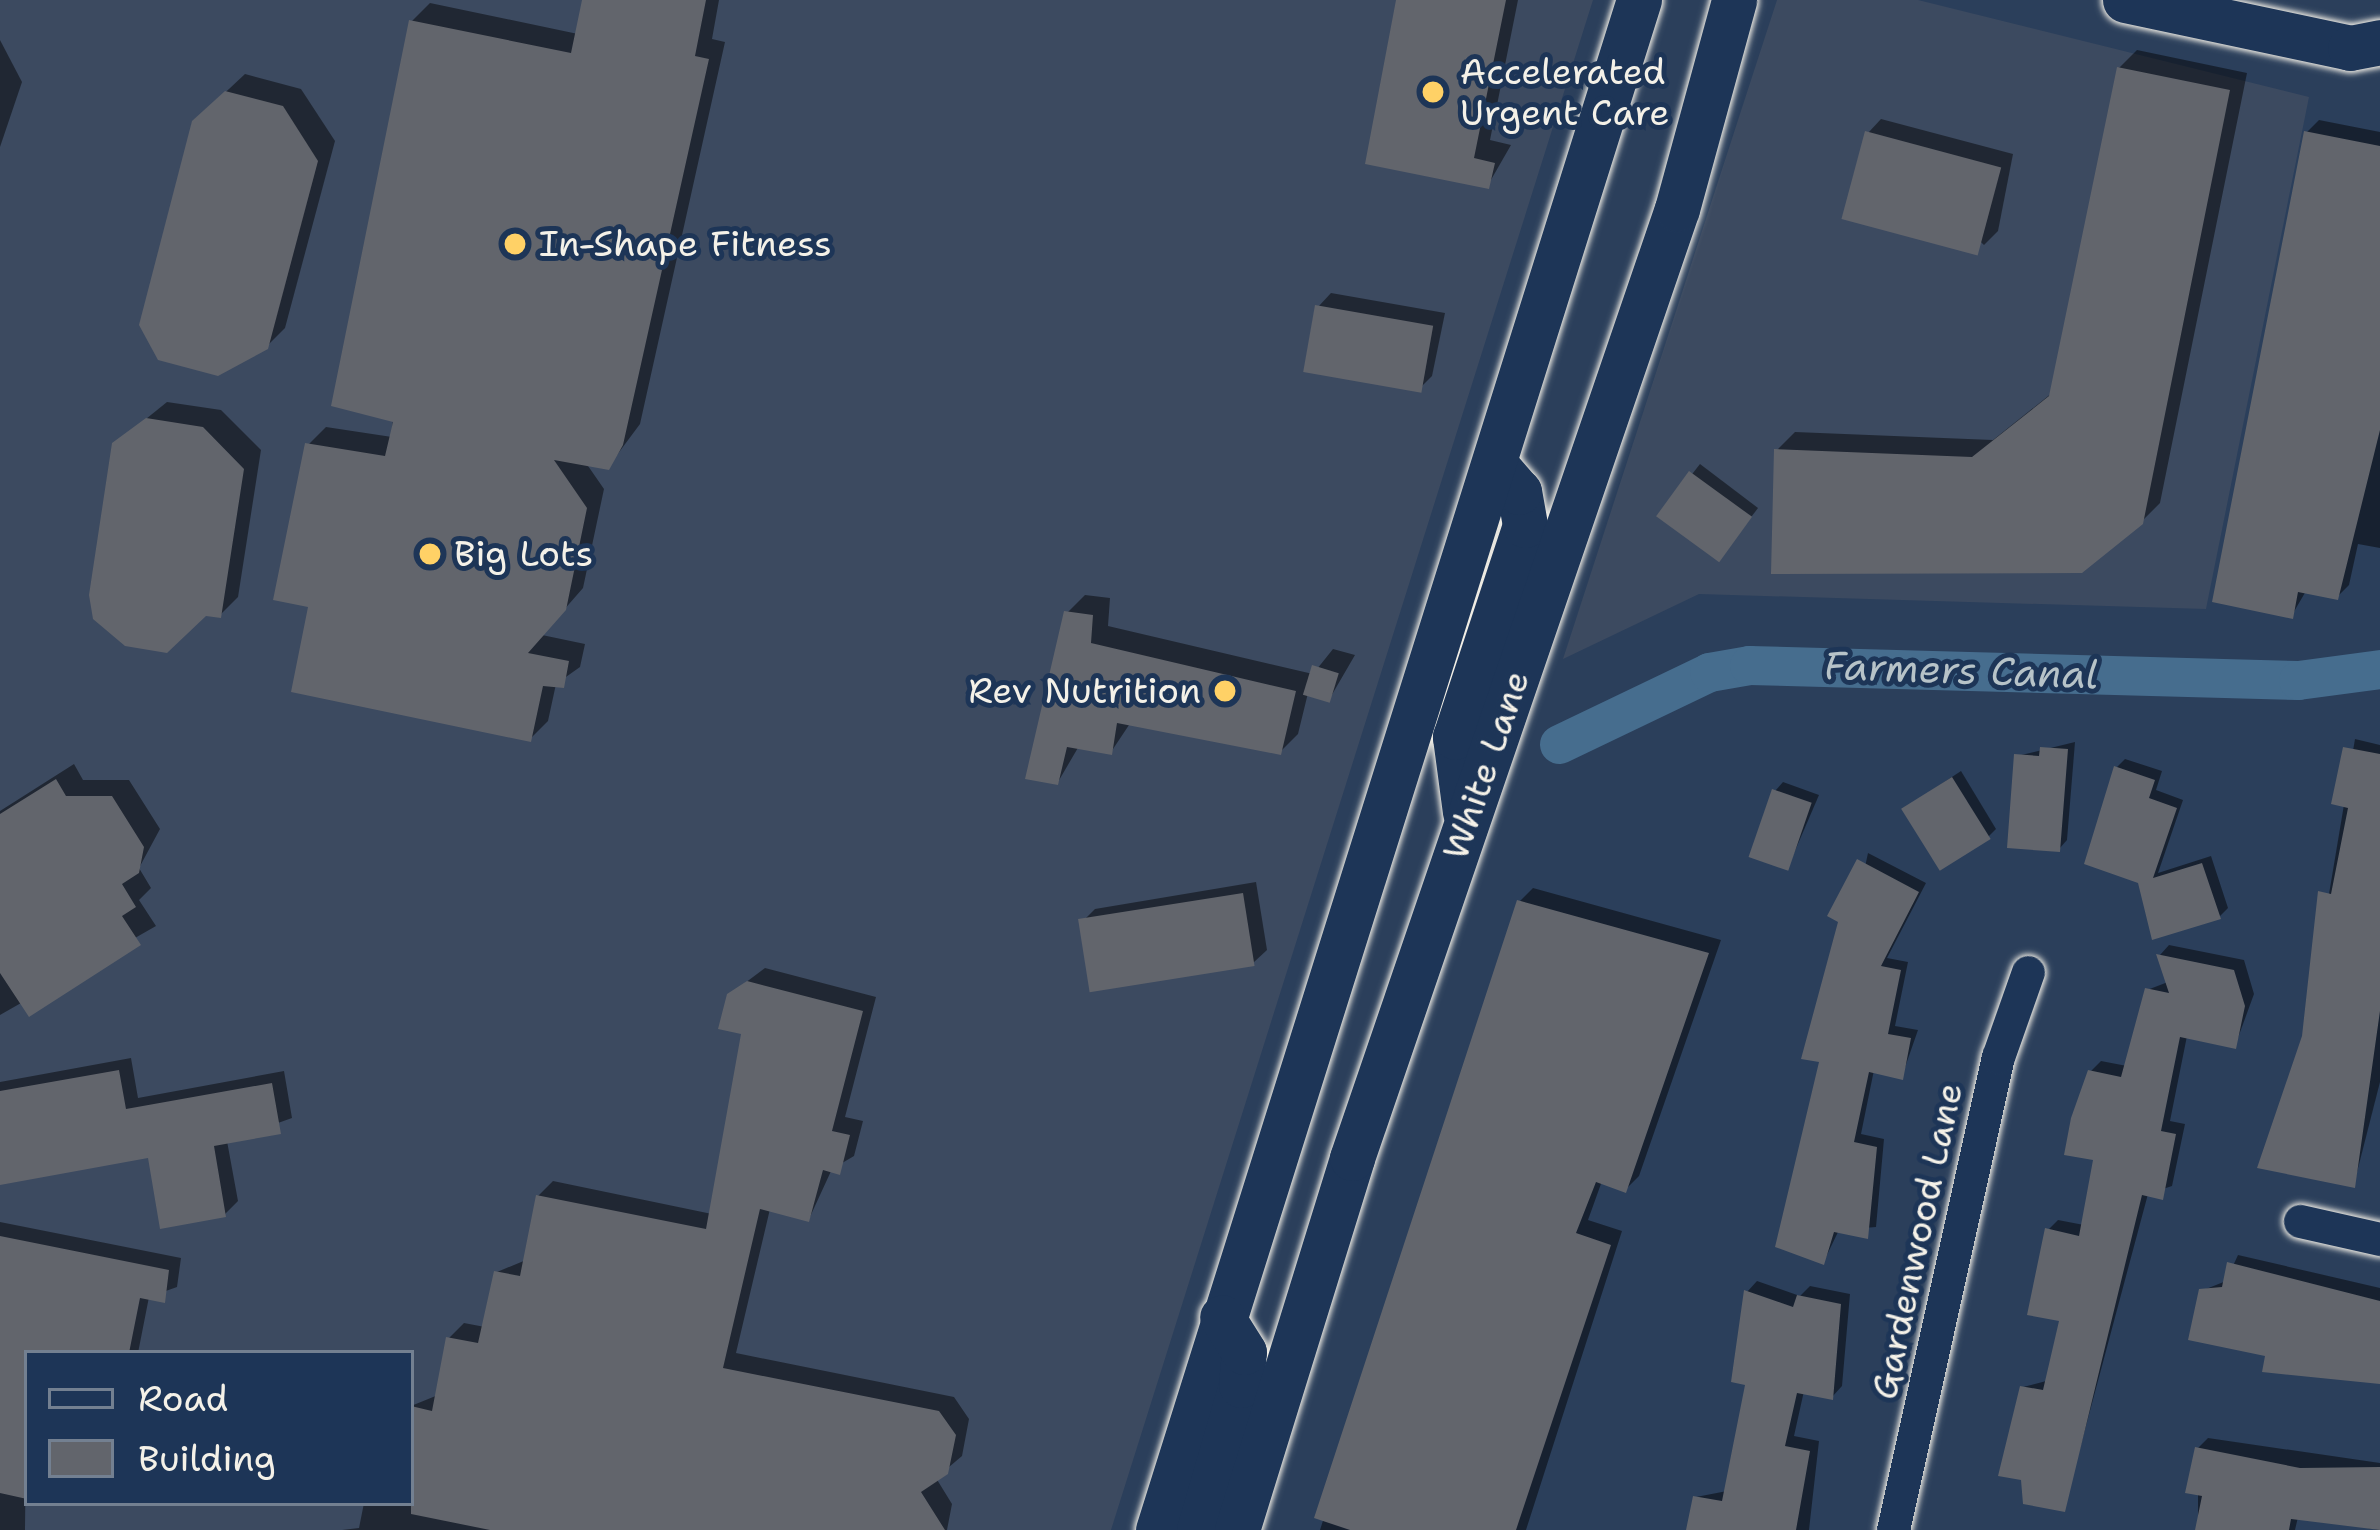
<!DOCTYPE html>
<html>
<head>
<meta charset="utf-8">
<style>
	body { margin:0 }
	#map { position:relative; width:2380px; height:1530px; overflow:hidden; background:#2b3f5b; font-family:"Shantell Sans",sans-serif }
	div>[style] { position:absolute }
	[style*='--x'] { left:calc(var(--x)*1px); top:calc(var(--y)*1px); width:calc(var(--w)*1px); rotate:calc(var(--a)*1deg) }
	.built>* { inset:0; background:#3c4a60 }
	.shadow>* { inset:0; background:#0007 }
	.canal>* { height:39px; margin:-19.5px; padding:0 19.5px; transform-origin:19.5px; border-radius:19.5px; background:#466d8e }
	.building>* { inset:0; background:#62656c; transform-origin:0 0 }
	.roads { filter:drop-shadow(0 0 3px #f4f1e8) drop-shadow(0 0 3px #f4f1e8) }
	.street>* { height:33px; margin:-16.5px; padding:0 16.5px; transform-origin:16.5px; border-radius:16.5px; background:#1d3557 }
	.secondary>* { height:45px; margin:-22.5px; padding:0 22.5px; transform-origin:22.5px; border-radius:22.5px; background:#1d3557 }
	.dots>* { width:33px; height:33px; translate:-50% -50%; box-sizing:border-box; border:6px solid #1d3557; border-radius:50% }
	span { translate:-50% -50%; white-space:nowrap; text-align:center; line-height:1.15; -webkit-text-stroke:10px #1d3557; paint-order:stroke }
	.poi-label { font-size:36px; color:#f4f1e8 }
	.left { translate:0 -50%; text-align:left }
	.right { translate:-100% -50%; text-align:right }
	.street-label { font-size:36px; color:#f4f1e8 }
	.water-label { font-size:39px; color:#b7c3c8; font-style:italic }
	.legend { position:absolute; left:24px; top:1350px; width:390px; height:156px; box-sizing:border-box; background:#1d3557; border:3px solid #738091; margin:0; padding:15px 21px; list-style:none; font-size:36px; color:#f4f1e8 }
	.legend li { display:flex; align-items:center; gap:24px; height:60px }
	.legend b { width:60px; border:3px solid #738091 }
</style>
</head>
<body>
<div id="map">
	<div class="built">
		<div style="clip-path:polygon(evenodd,0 0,1593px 0,1111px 1530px,0 1530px,0 0,27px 1353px,411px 1353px,411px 1503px,27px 1503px,27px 1353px)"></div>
		<div style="clip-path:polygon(1777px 0,1918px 0,2309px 97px,2206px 609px,1699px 594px,1563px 659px)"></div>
	</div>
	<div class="shadow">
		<div style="clip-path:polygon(585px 0,719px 0,712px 39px,725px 42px,640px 424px,608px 467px,586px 463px,604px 489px,583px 588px,542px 635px,585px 644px,580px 667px,556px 684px,548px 721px,530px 739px,311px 605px,308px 445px,326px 427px,392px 437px,412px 21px,430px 3px,578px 34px)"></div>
		<div style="clip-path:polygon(1399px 0,1518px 0,1490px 140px,1511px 145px,1488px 185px,1368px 161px)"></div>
		<div style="clip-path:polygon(0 40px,22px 82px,0 147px)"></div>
		<div style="clip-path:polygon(2137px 50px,2247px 73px,2160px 503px,2141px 522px,1777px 450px,1795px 432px,1993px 440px,2052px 393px,2119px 68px)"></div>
		<div style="clip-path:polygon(245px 74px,301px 89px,335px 141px,285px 328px,266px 347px,214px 103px)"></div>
		<div style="clip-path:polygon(1881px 119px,2013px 154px,1998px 231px,1984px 245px,1868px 133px)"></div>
		<div style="clip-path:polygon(2319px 120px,2380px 132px,2380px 548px,2358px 544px,2349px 585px,2337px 597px,2306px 591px,2292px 615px,2306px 133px)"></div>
		<div style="clip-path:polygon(1331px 293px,1445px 313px,1432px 376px,1418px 390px,1318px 307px)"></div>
		<div style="clip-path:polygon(167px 402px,221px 410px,261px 450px,238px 597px,220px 615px,205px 613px,115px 444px)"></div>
		<div style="clip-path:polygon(1700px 464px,1758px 508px,1727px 549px,1660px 515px)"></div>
		<div style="clip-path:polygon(1085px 595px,1110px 598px,1108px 626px,1313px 674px,1333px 649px,1355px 655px,1330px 698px,1308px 693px,1298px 734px,1280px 752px,1131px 722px,1111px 752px,1079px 746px,1058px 782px,1067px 613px)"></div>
		<div style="clip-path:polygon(2355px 739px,2380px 745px,2380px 1082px,2354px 1184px,2305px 1037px)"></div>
		<div style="clip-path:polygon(2075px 742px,2067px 840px,2059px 849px,2017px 756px)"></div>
		<div style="clip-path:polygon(2125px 759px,2162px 771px,2156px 790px,2183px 800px,2158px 873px,2211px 856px,2228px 908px,2219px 917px,2154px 937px,2117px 767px)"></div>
		<div style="clip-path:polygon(74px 764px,83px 780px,129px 780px,160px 829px,139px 868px,151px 888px,139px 900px,156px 926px,0 1015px,0 811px)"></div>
		<div style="clip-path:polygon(1961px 771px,1996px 829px,1988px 837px,1905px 808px)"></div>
		<div style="clip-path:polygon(1783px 782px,1819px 795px,1788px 867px,1775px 791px)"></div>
		<div style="clip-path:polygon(1868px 853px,1926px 883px,1887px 958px,1908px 962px,1895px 1026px,1918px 1030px,1902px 1076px,1874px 1070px,1861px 1134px,1884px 1139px,1876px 1227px,1839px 1230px,1824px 1261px,1823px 1060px)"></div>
		<div style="clip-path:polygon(1256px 882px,1267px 950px,1253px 963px,1082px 922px,1095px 909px)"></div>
		<div style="clip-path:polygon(1533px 888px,1721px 940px,1639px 1176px,1625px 1190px,1602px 1181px,1588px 1220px,1622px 1231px,1526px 1530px,1320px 1530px,1520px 901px)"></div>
		<div style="clip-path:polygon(2169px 945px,2244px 960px,2254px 994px,2235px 1046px,2187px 1036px,2170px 1121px,2185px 1124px,2172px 1186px,2148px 1194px,2064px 1508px,2024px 1478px,2023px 1387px,2050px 1380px,2063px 1319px,2048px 1230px,2058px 1220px,2084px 1225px,2096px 1158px,2090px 1072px,2101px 1061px,2127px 1066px,2147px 990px,2168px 982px,2160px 955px)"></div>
		<div style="clip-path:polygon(765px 968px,876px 997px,845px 1117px,863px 1121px,854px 1156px,832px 1169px,809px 1219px,770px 1209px,736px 1353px,954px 1397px,969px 1419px,962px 1456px,936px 1478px,952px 1504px,947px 1530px,342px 1530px,359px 1528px,364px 1503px,411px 1503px,411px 1406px,438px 1395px,449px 1338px,464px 1323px,485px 1327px,497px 1272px,526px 1260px,538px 1196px,553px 1181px,712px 1214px,744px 1032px,729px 995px)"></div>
		<div style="clip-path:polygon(131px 1058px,138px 1098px,284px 1071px,292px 1118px,227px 1141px,238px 1201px,225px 1214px,151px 1154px,0 1182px,0 1082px)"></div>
		<div style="clip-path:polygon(0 1222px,181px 1258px,177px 1287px,149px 1297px,138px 1353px,27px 1353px,25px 1530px,0 1530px)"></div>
		<div style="clip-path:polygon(2238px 1255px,2380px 1288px,2380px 1382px,2269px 1353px,2201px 1291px,2226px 1281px)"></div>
		<div style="clip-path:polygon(1757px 1281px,1800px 1296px,1810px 1286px,1850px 1294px,1842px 1386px,1832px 1397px,1804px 1391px,1794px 1436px,1819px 1441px,1809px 1530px,1689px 1530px,1696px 1497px,1727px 1491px,1749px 1382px,1747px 1292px)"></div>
		<div style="clip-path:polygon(2208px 1438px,2380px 1463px,2380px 1530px,2298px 1517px,2295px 1530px,2198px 1530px,2198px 1448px)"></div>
	</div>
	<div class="canal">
		<div style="--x:1559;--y:744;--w:166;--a:-25.6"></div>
		<div style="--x:1709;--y:672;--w:41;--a:-9.9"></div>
		<div style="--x:1749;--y:665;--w:549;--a:1.57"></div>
		<div style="--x:2298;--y:680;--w:83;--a:-7.6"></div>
	</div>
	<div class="building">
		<div style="clip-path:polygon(582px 0,706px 0,695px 56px,709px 59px,623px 445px,609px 470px,554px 460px,587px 508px,566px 610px,528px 653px,569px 661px,564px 688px,543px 686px,531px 742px,291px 692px,308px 607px,273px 600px,305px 443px,385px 456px,393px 422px,331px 406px,409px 20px,571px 53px)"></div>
		<div style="clip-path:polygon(1396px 0,1506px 0,1474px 158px,1495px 163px,1489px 189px,1365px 164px)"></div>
		<div style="clip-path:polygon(2117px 67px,2230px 90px,2143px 524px,2082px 573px,1771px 574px,1774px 449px,1972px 457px,2049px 396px)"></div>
		<div style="clip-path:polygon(225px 91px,283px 106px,318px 161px,268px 349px,218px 376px,158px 360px,139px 325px,192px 121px)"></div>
		<div style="left:1865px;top:131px;width:141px;height:91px;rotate:15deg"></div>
		<div style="clip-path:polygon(2304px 131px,2380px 146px,2380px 430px,2338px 600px,2298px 592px,2293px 619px,2212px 602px)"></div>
		<div style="left:1315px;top:305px;width:120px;height:68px;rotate:10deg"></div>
		<div style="clip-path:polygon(146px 418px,203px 427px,244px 469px,221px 618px,206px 616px,167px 653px,125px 646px,93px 619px,89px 595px,112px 443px)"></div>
		<div style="left:1689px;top:471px;width:78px;height:56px;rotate:36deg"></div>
		<div style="clip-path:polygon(1064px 611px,1093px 615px,1091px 643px,1296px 691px,1281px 755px,1117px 723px,1112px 755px,1067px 747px,1058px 785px,1025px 779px)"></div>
		<div style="left:1312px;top:665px;width:28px;height:31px;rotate:17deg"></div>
		<div style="clip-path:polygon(2040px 747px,2068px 749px,2060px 852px,2007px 848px,2014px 754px,2039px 756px)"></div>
		<div style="clip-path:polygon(2343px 747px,2380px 754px,2380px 1011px,2355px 1188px,2257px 1168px,2302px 1036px,2318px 891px,2331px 894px,2348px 808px,2331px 804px)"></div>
		<div style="clip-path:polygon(2114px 766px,2155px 780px,2149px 798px,2177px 808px,2153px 878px,2202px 863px,2221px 919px,2152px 940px,2138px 883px,2084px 864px)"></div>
		<div style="left:1952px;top:777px;width:73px;height:60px;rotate:58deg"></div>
		<div style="clip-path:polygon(56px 779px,66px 796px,112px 796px,144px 847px,139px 873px,122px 884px,136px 907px,122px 916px,141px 945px,29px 1017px,0 973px,0 814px)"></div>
		<div style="left:1772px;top:789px;width:42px;height:72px;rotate:19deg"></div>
		<div style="clip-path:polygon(1857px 859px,1919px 892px,1881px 966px,1901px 970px,1888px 1034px,1911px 1038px,1903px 1080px,1869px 1072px,1854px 1142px,1877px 1147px,1868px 1239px,1834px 1232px,1824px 1265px,1775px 1247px,1819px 1062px,1801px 1059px,1838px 922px,1827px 916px)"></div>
		<div style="left:1243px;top:893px;width:74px;height:167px;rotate:81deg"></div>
		<div style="clip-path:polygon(1517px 900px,1709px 953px,1626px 1193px,1596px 1182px,1576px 1233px,1611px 1245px,1516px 1530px,1350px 1530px,1314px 1518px)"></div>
		<div style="clip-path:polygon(2156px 954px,2234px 970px,2245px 1006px,2236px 1049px,2180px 1037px,2161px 1131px,2176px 1134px,2163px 1200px,2142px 1195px,2065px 1512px,2023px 1504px,2021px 1480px,1998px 1476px,2020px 1386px,2043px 1390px,2059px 1321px,2027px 1315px,2045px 1228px,2079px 1236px,2093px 1160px,2064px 1155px,2071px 1118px,2088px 1070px,2121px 1077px,2145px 988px,2169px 993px)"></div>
		<div style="clip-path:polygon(747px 981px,863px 1011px,832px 1131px,850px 1135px,840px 1175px,823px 1170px,809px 1222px,760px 1209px,723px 1368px,939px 1411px,956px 1435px,948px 1474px,921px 1492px,945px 1530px,490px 1530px,411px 1514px,411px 1406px,432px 1411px,446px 1337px,478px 1343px,494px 1271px,520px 1276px,536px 1195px,706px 1229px,741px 1034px,718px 1029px,727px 994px)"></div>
		<div style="clip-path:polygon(119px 1070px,126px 1109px,272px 1083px,281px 1134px,214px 1146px,226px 1217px,160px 1229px,148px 1158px,0 1185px,0 1091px)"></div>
		<div style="clip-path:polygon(0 1236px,169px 1270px,165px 1303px,140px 1298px,129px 1353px,27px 1353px,27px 1499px,0 1493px)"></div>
		<div style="clip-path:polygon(2227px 1262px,2380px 1301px,2380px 1384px,2262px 1372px,2265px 1356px,2188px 1340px,2199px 1289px,2222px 1287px)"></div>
		<div style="clip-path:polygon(1744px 1290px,1793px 1307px,1797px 1295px,1841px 1304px,1833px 1400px,1797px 1393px,1785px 1446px,1810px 1451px,1796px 1530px,1686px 1530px,1693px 1496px,1722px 1501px,1745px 1385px,1731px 1382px)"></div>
		<div style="clip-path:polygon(2195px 1447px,2300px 1468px,2380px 1467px,2380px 1530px,2291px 1519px,2289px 1530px,2195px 1530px,2202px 1496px,2185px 1493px)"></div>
	</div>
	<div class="roads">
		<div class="street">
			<div style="--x:2300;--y:1221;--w:82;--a:12.7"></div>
			<div style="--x:1893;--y:1530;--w:485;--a:-77.5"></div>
			<div style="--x:1998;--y:1057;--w:90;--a:-70.6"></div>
		</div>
		<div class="secondary">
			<div style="--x:2125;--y:0;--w:230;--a:12"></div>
			<div style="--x:2350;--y:48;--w:31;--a:-11"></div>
			<div style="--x:1465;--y:812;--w:76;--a:-97.6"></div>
			<div style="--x:1455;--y:737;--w:223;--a:-71.7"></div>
			<div style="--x:1525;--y:525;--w:34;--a:-100"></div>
			<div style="--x:1519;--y:492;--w:32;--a:-131"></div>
			<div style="--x:1158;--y:1530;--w:1604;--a:-72.55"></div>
			<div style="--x:1199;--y:1530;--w:151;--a:-73.8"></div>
			<div style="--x:1241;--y:1385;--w:33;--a:-85"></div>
			<div style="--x:1244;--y:1352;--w:41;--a:-122.2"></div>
			<div style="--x:1237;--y:1530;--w:389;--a:-72.8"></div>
			<div style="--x:1352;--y:1158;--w:1003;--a:-71.1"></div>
			<div style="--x:1677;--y:209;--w:217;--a:-74.7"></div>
		</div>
	</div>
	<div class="dots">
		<div style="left:1433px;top:92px;background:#ffd166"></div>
		<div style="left:515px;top:244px;background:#ffd166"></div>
		<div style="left:430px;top:554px;background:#ffd166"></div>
		<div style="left:1225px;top:691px;background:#ffd166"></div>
	</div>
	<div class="poi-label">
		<span class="left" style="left:1460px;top:92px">Accelerated<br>Urgent Care</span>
		<span class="left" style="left:539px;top:244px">In-Shape Fitness</span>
		<span class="left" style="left:454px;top:554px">Big Lots</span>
		<span class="right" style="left:1201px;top:691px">Rev Nutrition</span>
	</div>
	<div class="street-label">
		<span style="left:1486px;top:765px;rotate:-71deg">White Lane</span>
		<span style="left:1917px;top:1241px;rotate:-78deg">Gardenwood Lane</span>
	</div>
	<div class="water-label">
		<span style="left:1961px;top:670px;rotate:2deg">Farmers Canal</span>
	</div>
	<ul class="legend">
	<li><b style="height:15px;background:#1d3557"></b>Road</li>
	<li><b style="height:33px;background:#62656c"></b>Building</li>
	</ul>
</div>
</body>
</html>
